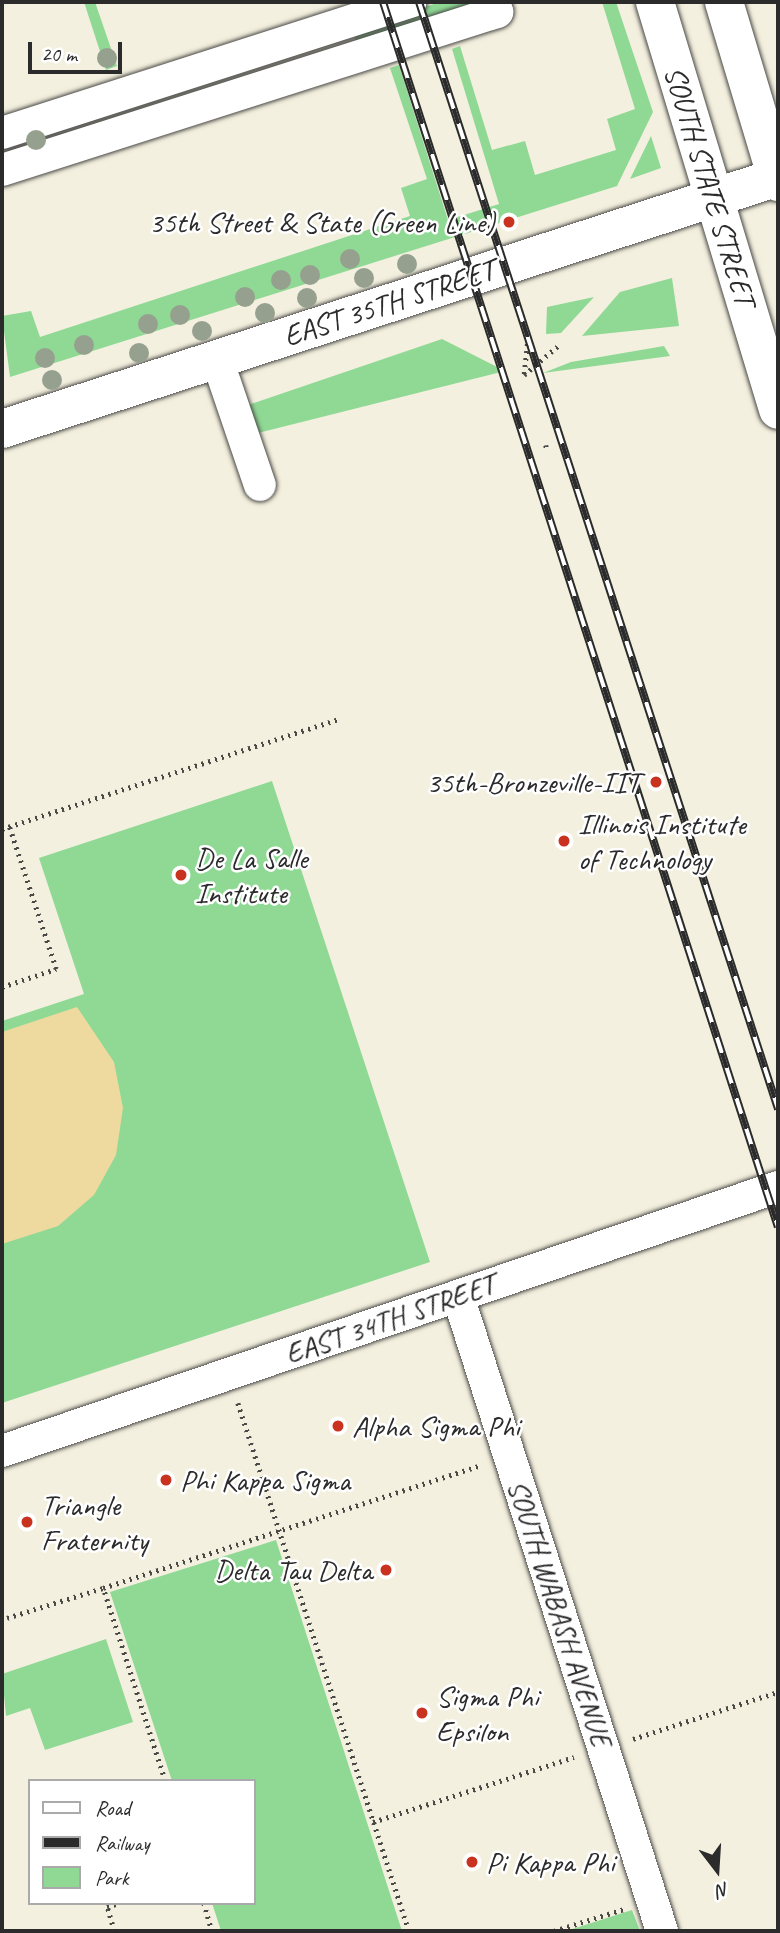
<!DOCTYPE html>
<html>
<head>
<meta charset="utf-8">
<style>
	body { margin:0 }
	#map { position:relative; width:780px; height:1933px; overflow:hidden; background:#f4f0df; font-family:Caveat,sans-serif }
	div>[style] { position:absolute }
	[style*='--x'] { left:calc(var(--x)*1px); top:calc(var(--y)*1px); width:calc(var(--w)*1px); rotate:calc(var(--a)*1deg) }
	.green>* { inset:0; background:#8fd995 }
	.sand>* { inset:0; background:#eeda9e }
	.path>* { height:4.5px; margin-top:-2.25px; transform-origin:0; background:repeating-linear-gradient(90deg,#494946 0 2px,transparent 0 7px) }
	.roads { filter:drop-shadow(0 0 2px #494946) drop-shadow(0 0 2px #494946) }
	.minor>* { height:32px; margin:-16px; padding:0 16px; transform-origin:16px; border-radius:16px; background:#fff }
	.major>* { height:38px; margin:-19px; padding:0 19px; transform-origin:19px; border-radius:19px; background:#fff }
	.rail>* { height:8px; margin-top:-4px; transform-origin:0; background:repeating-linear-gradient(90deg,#fff 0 16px,#2b2b2b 0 32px); box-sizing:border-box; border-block:2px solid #2b2b2b }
	.trees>* { width:20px; height:20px; margin:-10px; border-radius:50%; background:#96a08e }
	.dots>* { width:19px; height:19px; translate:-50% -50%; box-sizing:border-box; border:4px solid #fff; border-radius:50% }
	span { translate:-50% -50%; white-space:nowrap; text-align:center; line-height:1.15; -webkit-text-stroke:5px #fff; paint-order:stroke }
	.street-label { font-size:30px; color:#2b2b2b }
	.poi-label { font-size:30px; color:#2b2b2b }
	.right { translate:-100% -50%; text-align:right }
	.left { translate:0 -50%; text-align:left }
	.frame { position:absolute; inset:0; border:4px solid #2b2b2b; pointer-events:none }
	.legend { position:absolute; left:28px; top:1779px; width:228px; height:126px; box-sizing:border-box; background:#fff; border:2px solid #aaa; margin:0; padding:9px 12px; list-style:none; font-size:21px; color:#2b2b2b }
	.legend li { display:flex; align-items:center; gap:14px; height:35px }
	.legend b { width:35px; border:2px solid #aaa }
	.north { position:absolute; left:682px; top:1835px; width:70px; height:70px; -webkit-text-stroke:5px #fff; paint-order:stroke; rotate:163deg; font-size:19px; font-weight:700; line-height:28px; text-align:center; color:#2b2b2b }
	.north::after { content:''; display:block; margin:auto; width:24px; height:32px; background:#2b2b2b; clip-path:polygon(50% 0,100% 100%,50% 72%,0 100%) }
	.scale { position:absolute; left:28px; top:42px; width:94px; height:32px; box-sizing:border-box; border:4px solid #2b2b2b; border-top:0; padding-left:9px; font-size:21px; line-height:24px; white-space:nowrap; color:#2b2b2b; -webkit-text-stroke:5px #fff; paint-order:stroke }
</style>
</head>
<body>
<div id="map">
	<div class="green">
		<div style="clip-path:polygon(84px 2px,95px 2px,117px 66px,106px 70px)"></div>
		<div style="clip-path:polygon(440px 2px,477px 4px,355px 42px,355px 30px)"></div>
		<div style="clip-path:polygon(602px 2px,616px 2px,653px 112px,617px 186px,10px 377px,2px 316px,31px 311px,40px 337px,410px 216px,401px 188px,427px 179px,390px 68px,399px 65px,448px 220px,499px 204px,452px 49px,460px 46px,492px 150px,525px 141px,535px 175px,616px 150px,607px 119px,635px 109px)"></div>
		<div style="clip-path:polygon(651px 136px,661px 168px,630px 179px)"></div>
		<div style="clip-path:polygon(672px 278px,679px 326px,582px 336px,620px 292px)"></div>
		<div style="clip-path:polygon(594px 297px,561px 333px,546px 334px,547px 307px)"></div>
		<div style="clip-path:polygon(442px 339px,505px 371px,254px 434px,245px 406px)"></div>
		<div style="clip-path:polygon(664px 346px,670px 356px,543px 373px,571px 362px)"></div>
		<div style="clip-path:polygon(272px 781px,430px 1262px,2px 1403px,2px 1021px,84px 994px,39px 858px)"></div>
		<div style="clip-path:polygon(276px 1540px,402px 1931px,221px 1931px,212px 1903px,254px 1903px,254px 1781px,172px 1781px,110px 1592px)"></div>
		<div style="clip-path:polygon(106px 1639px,133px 1722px,45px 1750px,30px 1708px,6px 1716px,2px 1674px)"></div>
		<div style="clip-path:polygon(632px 1910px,640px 1931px,566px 1931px)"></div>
	</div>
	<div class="sand">
		<div style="clip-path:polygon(77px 1007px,114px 1062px,123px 1108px,116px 1155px,94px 1195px,58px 1226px,2px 1244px,2px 1032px)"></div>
	</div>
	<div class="path">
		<div style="--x:524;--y:374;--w:31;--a:-84"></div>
		<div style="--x:524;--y:375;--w:45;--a:-40.5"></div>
		<div style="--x:546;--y:445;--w:6;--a:81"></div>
		<div style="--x:2;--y:829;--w:354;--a:-18.1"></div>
		<div style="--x:2;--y:987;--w:57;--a:-18.4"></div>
		<div style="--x:56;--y:969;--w:151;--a:-108.2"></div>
		<div style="--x:238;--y:1403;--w:555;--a:72.05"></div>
		<div style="--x:7;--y:1618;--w:101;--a:-17.4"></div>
		<div style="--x:633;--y:1739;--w:152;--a:-18"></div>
		<div style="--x:165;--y:1781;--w:203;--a:-107.8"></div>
		<div style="--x:103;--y:1588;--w:395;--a:-18"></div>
		<div style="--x:373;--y:1822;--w:211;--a:-17.9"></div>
		<div style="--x:204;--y:1903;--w:29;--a:74"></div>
		<div style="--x:114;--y:1931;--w:25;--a:-106"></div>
		<div style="--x:107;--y:1907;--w:13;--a:-18"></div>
		<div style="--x:554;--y:1931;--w:73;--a:-17.4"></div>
	</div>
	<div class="roads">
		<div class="minor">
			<div style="--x:2;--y:133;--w:429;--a:-17.8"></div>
			<div style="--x:2;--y:170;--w:520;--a:-17.7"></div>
			<div style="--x:497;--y:12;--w:10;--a:-107"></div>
			<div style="--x:217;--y:359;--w:133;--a:71.2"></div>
			<div style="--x:458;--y:1296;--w:667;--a:72.19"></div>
			<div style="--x:2;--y:1451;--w:820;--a:-18.79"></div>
		</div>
		<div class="major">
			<div style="--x:655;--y:2;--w:426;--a:73.2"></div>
			<div style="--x:724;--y:2;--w:188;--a:73.3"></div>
			<div style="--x:2;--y:429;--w:816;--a:-17.99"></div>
		</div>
	</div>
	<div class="rail">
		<div style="--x:383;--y:2;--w:1287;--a:72.13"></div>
		<div style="--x:419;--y:2;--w:1164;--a:72.03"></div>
	</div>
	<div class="trees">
		<div style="left:107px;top:58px"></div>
		<div style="left:36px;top:140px"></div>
		<div style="left:350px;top:259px"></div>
		<div style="left:407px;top:264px"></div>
		<div style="left:310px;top:275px"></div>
		<div style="left:364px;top:278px"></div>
		<div style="left:281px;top:280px"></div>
		<div style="left:245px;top:297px"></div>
		<div style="left:307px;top:298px"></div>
		<div style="left:265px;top:313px"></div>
		<div style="left:180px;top:315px"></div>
		<div style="left:148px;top:324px"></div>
		<div style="left:202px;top:331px"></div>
		<div style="left:84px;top:345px"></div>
		<div style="left:139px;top:353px"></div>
		<div style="left:45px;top:358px"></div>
		<div style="left:52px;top:380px"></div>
	</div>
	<div class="dots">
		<div style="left:509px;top:222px;background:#c8321e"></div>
		<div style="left:656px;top:782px;background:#c8321e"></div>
		<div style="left:564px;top:841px;background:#c8321e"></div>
		<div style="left:181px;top:875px;background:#c8321e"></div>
		<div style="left:338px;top:1426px;background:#c8321e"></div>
		<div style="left:166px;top:1480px;background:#c8321e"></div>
		<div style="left:27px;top:1522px;background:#c8321e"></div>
		<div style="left:386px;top:1570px;background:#c8321e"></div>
		<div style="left:422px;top:1713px;background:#c8321e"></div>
		<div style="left:472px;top:1862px;background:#c8321e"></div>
	</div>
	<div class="street-label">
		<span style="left:710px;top:186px;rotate:73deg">SOUTH STATE STREET</span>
		<span style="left:389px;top:303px;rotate:-18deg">EAST 35TH STREET</span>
		<span style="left:390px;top:1319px;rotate:-19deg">EAST 34TH STREET</span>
		<span style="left:560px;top:1613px;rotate:72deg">SOUTH WABASH AVENUE</span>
	</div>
	<div class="poi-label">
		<span class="right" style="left:495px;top:222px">35th Street &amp; State (Green Line)</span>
		<span class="right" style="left:640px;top:782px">35th-Bronzeville-IIT</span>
		<span class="left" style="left:578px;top:841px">Illinois Institute<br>of Technology</span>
		<span class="left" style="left:195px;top:875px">De La Salle<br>Institute</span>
		<span class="left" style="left:352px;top:1426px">Alpha Sigma Phi</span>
		<span class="left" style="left:180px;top:1480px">Phi Kappa Sigma</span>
		<span class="left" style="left:41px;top:1522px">Triangle<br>Fraternity</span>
		<span class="right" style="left:372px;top:1570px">Delta Tau Delta</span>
		<span class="left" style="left:436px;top:1713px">Sigma Phi<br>Epsilon</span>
		<span class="left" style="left:486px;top:1862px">Pi Kappa Phi</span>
	</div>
	<div class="frame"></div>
	<ul class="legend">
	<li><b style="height:9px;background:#fff"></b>Road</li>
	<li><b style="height:9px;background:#2b2b2b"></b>Railway</li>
	<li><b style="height:19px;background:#8fd995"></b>Park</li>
	</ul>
	<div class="north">N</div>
	<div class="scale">20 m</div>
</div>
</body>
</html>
